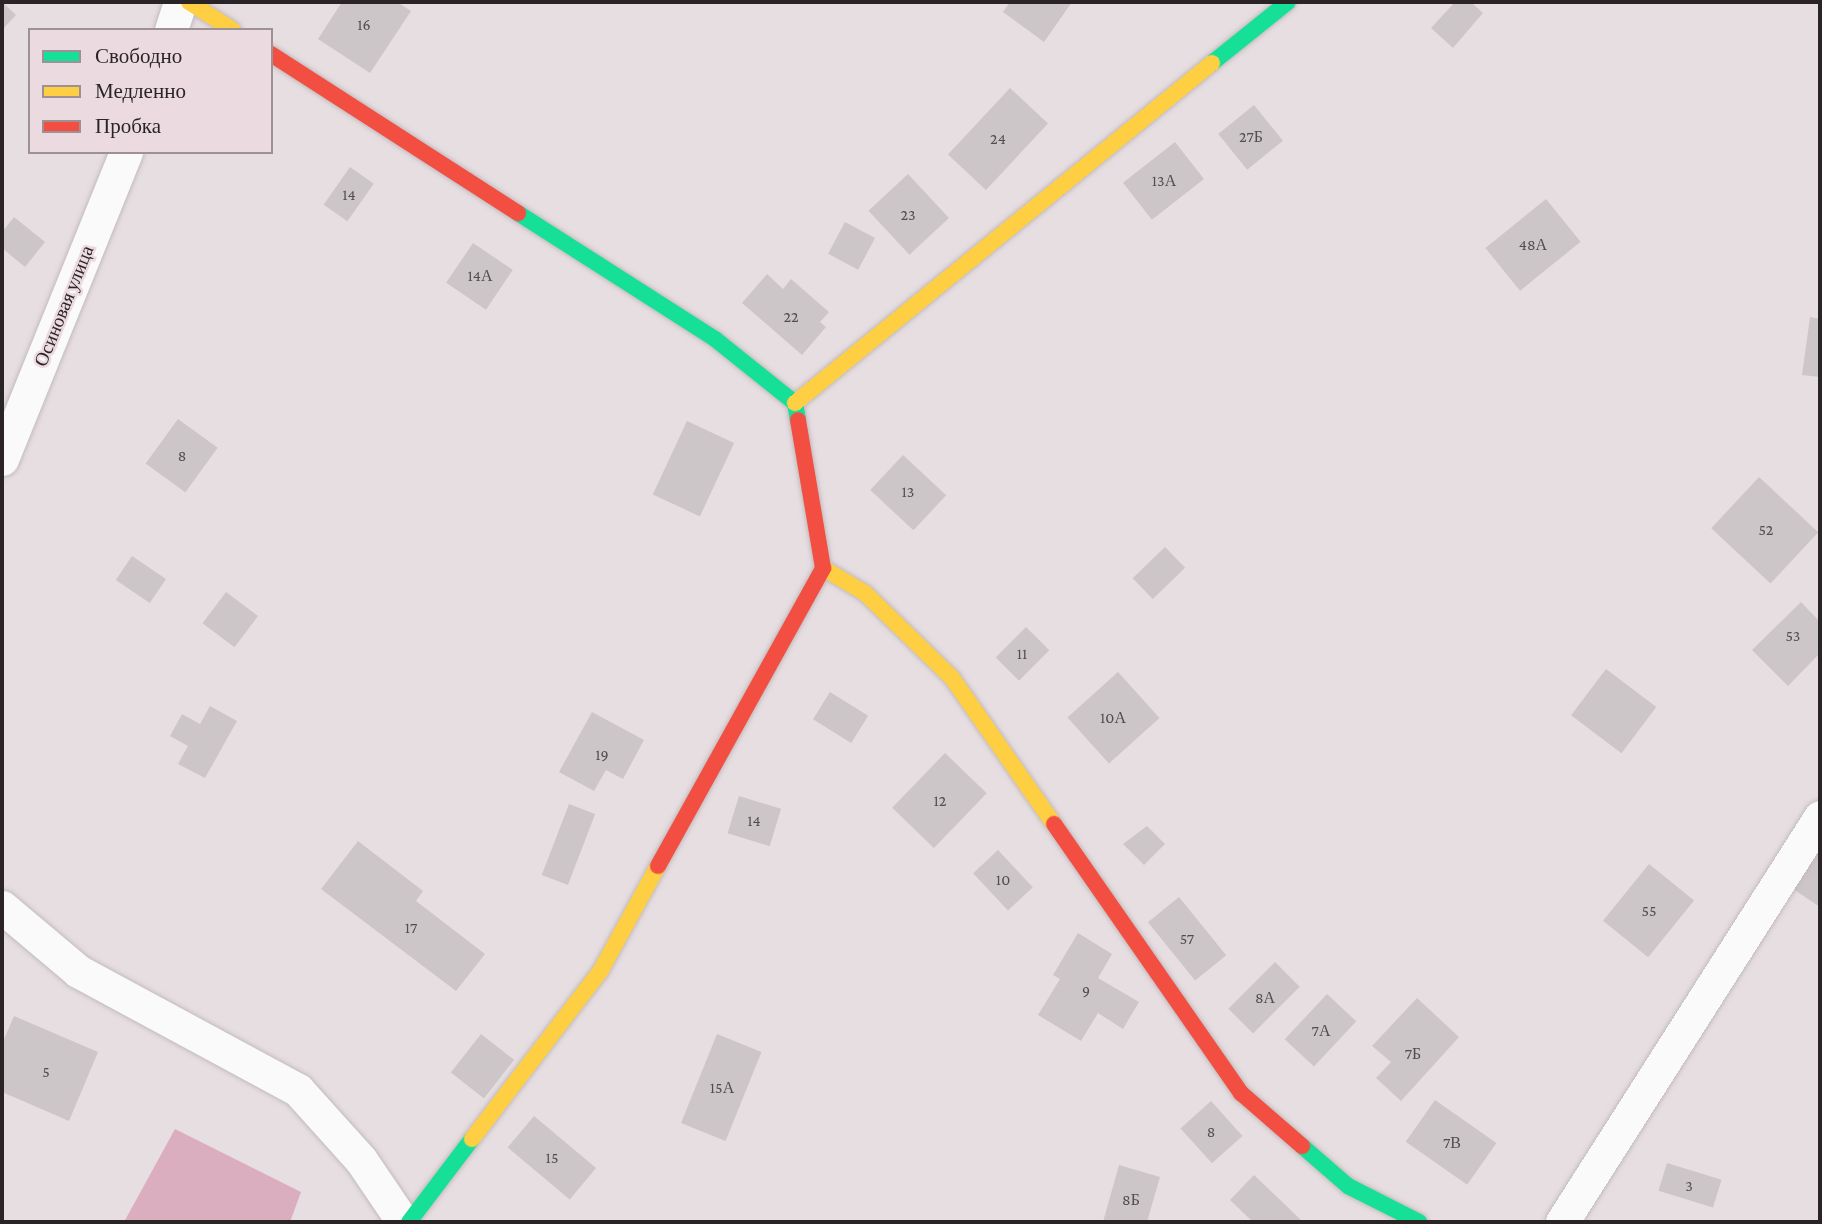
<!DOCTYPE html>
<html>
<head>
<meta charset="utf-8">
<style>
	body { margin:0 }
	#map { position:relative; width:1822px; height:1224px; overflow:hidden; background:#e7dee1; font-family:"Crimson Pro",serif }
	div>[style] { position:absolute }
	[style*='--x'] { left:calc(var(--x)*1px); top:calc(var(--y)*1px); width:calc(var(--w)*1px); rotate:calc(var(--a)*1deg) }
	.forest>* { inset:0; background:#daaebf }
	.building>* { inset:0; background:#ccc6c8; transform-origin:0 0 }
	.roads { filter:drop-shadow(0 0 2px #c2bbbd) drop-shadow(0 0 2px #c2bbbd) }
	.street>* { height:33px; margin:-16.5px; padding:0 16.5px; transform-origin:16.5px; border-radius:16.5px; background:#fbfafa }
	.fast>* { height:16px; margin:-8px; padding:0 8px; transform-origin:8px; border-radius:8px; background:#16e098 }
	.slow>* { height:16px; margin:-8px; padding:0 8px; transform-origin:8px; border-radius:8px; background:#ffcf43 }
	.jam>* { height:16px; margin:-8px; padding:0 8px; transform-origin:8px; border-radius:8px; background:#f24e42 }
	span { translate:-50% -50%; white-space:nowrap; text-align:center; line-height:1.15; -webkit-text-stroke:5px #ebdae0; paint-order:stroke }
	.number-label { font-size:16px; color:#534d4f }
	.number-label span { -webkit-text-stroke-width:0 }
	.street-label { font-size:19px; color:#2a2426 }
	.frame { position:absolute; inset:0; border:4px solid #2a2426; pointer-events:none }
	.legend { position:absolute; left:28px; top:28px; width:245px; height:126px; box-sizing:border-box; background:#ebdae0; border:2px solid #9e9196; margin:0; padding:9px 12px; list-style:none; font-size:21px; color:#2a2426 }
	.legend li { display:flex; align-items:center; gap:14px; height:35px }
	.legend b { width:35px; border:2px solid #9e9196 }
</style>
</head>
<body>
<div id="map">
	<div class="forest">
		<div style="clip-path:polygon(175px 1129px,301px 1192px,290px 1222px,124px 1222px)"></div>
	</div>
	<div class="building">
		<div style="clip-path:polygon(2px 2px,16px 15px,2px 30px)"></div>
		<div style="clip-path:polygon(342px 2px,397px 2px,411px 11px,370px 73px,318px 39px)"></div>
		<div style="clip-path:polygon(1010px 2px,1072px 2px,1044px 42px,1003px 12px)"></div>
		<div style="clip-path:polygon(1455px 2px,1471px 2px,1483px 13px,1453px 48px,1431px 28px)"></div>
		<div style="left:1010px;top:88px;width:52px;height:91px;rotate:43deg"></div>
		<div style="left:1254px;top:105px;width:46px;height:46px;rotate:51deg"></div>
		<div style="left:1175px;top:142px;width:47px;height:66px;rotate:52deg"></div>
		<div style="left:350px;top:167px;width:29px;height:46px;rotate:35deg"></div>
		<div style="left:908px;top:174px;width:60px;height:54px;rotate:47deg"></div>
		<div style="left:1546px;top:199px;width:55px;height:78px;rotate:51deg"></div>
		<div style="clip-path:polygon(14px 217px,45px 242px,25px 267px,2px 248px,2px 232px)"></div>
		<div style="left:845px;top:222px;width:34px;height:36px;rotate:28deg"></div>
		<div style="left:473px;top:243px;width:48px;height:48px;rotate:34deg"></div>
		<div style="clip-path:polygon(767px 274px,783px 289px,791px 279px,829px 312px,820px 322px,826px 327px,802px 355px,742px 303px)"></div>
		<div style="clip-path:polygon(1810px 317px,1820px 319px,1820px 377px,1802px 375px)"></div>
		<div style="left:178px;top:419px;width:49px;height:55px;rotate:36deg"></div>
		<div style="left:687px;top:421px;width:52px;height:81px;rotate:25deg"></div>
		<div style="left:903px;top:455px;width:59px;height:48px;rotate:43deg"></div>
		<div style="left:1759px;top:477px;width:81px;height:70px;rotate:43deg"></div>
		<div style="left:1165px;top:547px;width:29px;height:45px;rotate:46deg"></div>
		<div style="left:132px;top:556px;width:41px;height:29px;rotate:34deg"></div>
		<div style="left:226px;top:592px;width:40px;height:39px;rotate:37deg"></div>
		<div style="clip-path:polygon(1801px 602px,1820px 622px,1820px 653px,1788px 686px,1752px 650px)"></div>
		<div style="left:1026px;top:627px;width:33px;height:43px;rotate:45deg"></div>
		<div style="left:1606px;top:669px;width:63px;height:58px;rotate:37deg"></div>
		<div style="left:1118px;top:672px;width:62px;height:68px;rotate:48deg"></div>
		<div style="left:830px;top:692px;width:45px;height:32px;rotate:32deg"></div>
		<div style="clip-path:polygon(210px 706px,237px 721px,205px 778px,178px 764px,188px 746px,170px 736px,182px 714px,200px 724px)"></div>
		<div style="clip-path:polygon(592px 712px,644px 740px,623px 779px,606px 770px,594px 791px,559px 772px)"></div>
		<div style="left:945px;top:753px;width:58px;height:76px;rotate:44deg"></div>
		<div style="left:739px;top:796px;width:44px;height:39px;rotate:17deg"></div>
		<div style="left:569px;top:804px;width:28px;height:76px;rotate:21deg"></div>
		<div style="clip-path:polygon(1147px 826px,1165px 844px,1144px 865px,1123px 844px)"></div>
		<div style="clip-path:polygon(358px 841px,423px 891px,416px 901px,485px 954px,456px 991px,321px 889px)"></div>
		<div style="left:998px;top:850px;width:51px;height:34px;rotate:47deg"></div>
		<div style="clip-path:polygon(1820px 850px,1820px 907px,1793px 889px)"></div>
		<div style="left:1649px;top:864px;width:58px;height:73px;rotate:39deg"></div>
		<div style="left:1179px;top:897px;width:75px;height:40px;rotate:51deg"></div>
		<div style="clip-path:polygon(1078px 933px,1112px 954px,1098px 978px,1139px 1002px,1123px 1029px,1098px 1013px,1081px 1041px,1038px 1015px,1060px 979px,1053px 975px)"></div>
		<div style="left:1275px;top:962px;width:35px;height:66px;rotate:45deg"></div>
		<div style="left:1327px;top:994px;width:40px;height:62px;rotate:43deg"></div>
		<div style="clip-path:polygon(1417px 998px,1459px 1037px,1401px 1101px,1376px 1078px,1391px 1062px,1372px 1046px)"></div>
		<div style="clip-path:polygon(14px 1016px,98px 1052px,69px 1121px,2px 1092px,2px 1044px)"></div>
		<div style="left:481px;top:1034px;width:42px;height:49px;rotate:38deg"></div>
		<div style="left:717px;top:1034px;width:48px;height:96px;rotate:22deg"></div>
		<div style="left:1435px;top:1100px;width:75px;height:51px;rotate:35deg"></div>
		<div style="left:1211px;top:1101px;width:47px;height:41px;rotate:48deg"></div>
		<div style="left:534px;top:1116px;width:81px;height:41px;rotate:40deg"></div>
		<div style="left:1667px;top:1163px;width:57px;height:29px;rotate:17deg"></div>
		<div style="clip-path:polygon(1119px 1165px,1160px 1177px,1147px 1222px,1103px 1222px)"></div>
		<div style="clip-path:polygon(1254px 1175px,1303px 1222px,1253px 1222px,1230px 1200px)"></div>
	</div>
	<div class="roads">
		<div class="street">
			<div style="--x:171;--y:30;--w:29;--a:-72"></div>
			<div style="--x:2;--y:459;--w:331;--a:-68"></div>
			<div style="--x:2;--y:907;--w:99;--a:40.1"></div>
			<div style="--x:78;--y:971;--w:250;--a:28.4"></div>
			<div style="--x:298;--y:1090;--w:94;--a:48"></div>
			<div style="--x:361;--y:1160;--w:75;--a:55.9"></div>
			<div style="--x:1562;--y:1222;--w:480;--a:-57.5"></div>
		</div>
		<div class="fast">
			<div style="--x:1212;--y:63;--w:97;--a:-38.8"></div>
			<div style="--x:518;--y:213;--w:234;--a:32.6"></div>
			<div style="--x:715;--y:339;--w:102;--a:38.7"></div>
			<div style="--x:795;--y:403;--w:17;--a:80"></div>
			<div style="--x:1302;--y:1146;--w:61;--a:41"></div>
			<div style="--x:1348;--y:1186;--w:80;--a:26.9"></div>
			<div style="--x:409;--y:1222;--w:104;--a:-52.8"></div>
		</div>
		<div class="slow">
			<div style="--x:189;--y:2;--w:52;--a:32.5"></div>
			<div style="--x:795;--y:403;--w:538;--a:-39.19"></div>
			<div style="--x:823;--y:568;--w:49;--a:30.8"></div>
			<div style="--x:865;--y:593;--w:122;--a:44.3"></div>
			<div style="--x:952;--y:678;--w:178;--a:55.1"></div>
			<div style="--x:472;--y:1139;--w:213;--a:-52.6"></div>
			<div style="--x:601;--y:970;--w:119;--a:-61.3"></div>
		</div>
		<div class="jam">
			<div style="--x:271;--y:54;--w:294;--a:32.8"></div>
			<div style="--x:1054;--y:824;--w:328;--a:55.2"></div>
			<div style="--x:1241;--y:1093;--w:81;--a:41"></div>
			<div style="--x:658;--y:866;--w:341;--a:-61"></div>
			<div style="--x:823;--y:568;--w:150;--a:-99.6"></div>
		</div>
	</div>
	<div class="number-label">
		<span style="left:364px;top:25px">16</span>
		<span style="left:1251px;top:137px">27Б</span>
		<span style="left:998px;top:139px">24</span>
		<span style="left:1164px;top:181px">13А</span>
		<span style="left:349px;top:195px">14</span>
		<span style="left:908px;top:215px">23</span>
		<span style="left:1533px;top:245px">48А</span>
		<span style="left:480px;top:276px">14А</span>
		<span style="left:791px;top:317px">22</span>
		<span style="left:182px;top:456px">8</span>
		<span style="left:908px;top:492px">13</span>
		<span style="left:1766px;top:530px">52</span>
		<span style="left:1793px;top:636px">53</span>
		<span style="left:1022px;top:654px">11</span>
		<span style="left:1113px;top:718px">10А</span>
		<span style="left:602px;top:755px">19</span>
		<span style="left:940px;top:801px">12</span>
		<span style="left:754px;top:821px">14</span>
		<span style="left:1003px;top:880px">10</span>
		<span style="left:1649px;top:911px">55</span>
		<span style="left:411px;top:928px">17</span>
		<span style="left:1187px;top:939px">57</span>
		<span style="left:1086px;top:991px">9</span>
		<span style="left:1265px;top:998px">8А</span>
		<span style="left:1321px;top:1031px">7А</span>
		<span style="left:1413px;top:1054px">7Б</span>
		<span style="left:46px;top:1072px">5</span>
		<span style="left:722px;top:1088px">15А</span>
		<span style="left:1211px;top:1132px">8</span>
		<span style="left:1452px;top:1143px">7В</span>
		<span style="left:552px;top:1158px">15</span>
		<span style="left:1689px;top:1186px">3</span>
		<span style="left:1131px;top:1200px">8Б</span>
	</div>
	<div class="street-label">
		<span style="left:64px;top:306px;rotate:-68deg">Осиновая улица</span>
	</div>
	<div class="frame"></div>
	<ul class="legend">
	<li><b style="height:9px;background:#16e098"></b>Свободно</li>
	<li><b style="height:9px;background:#ffcf43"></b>Медленно</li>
	<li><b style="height:9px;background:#f24e42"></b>Пробка</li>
	</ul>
</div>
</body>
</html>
